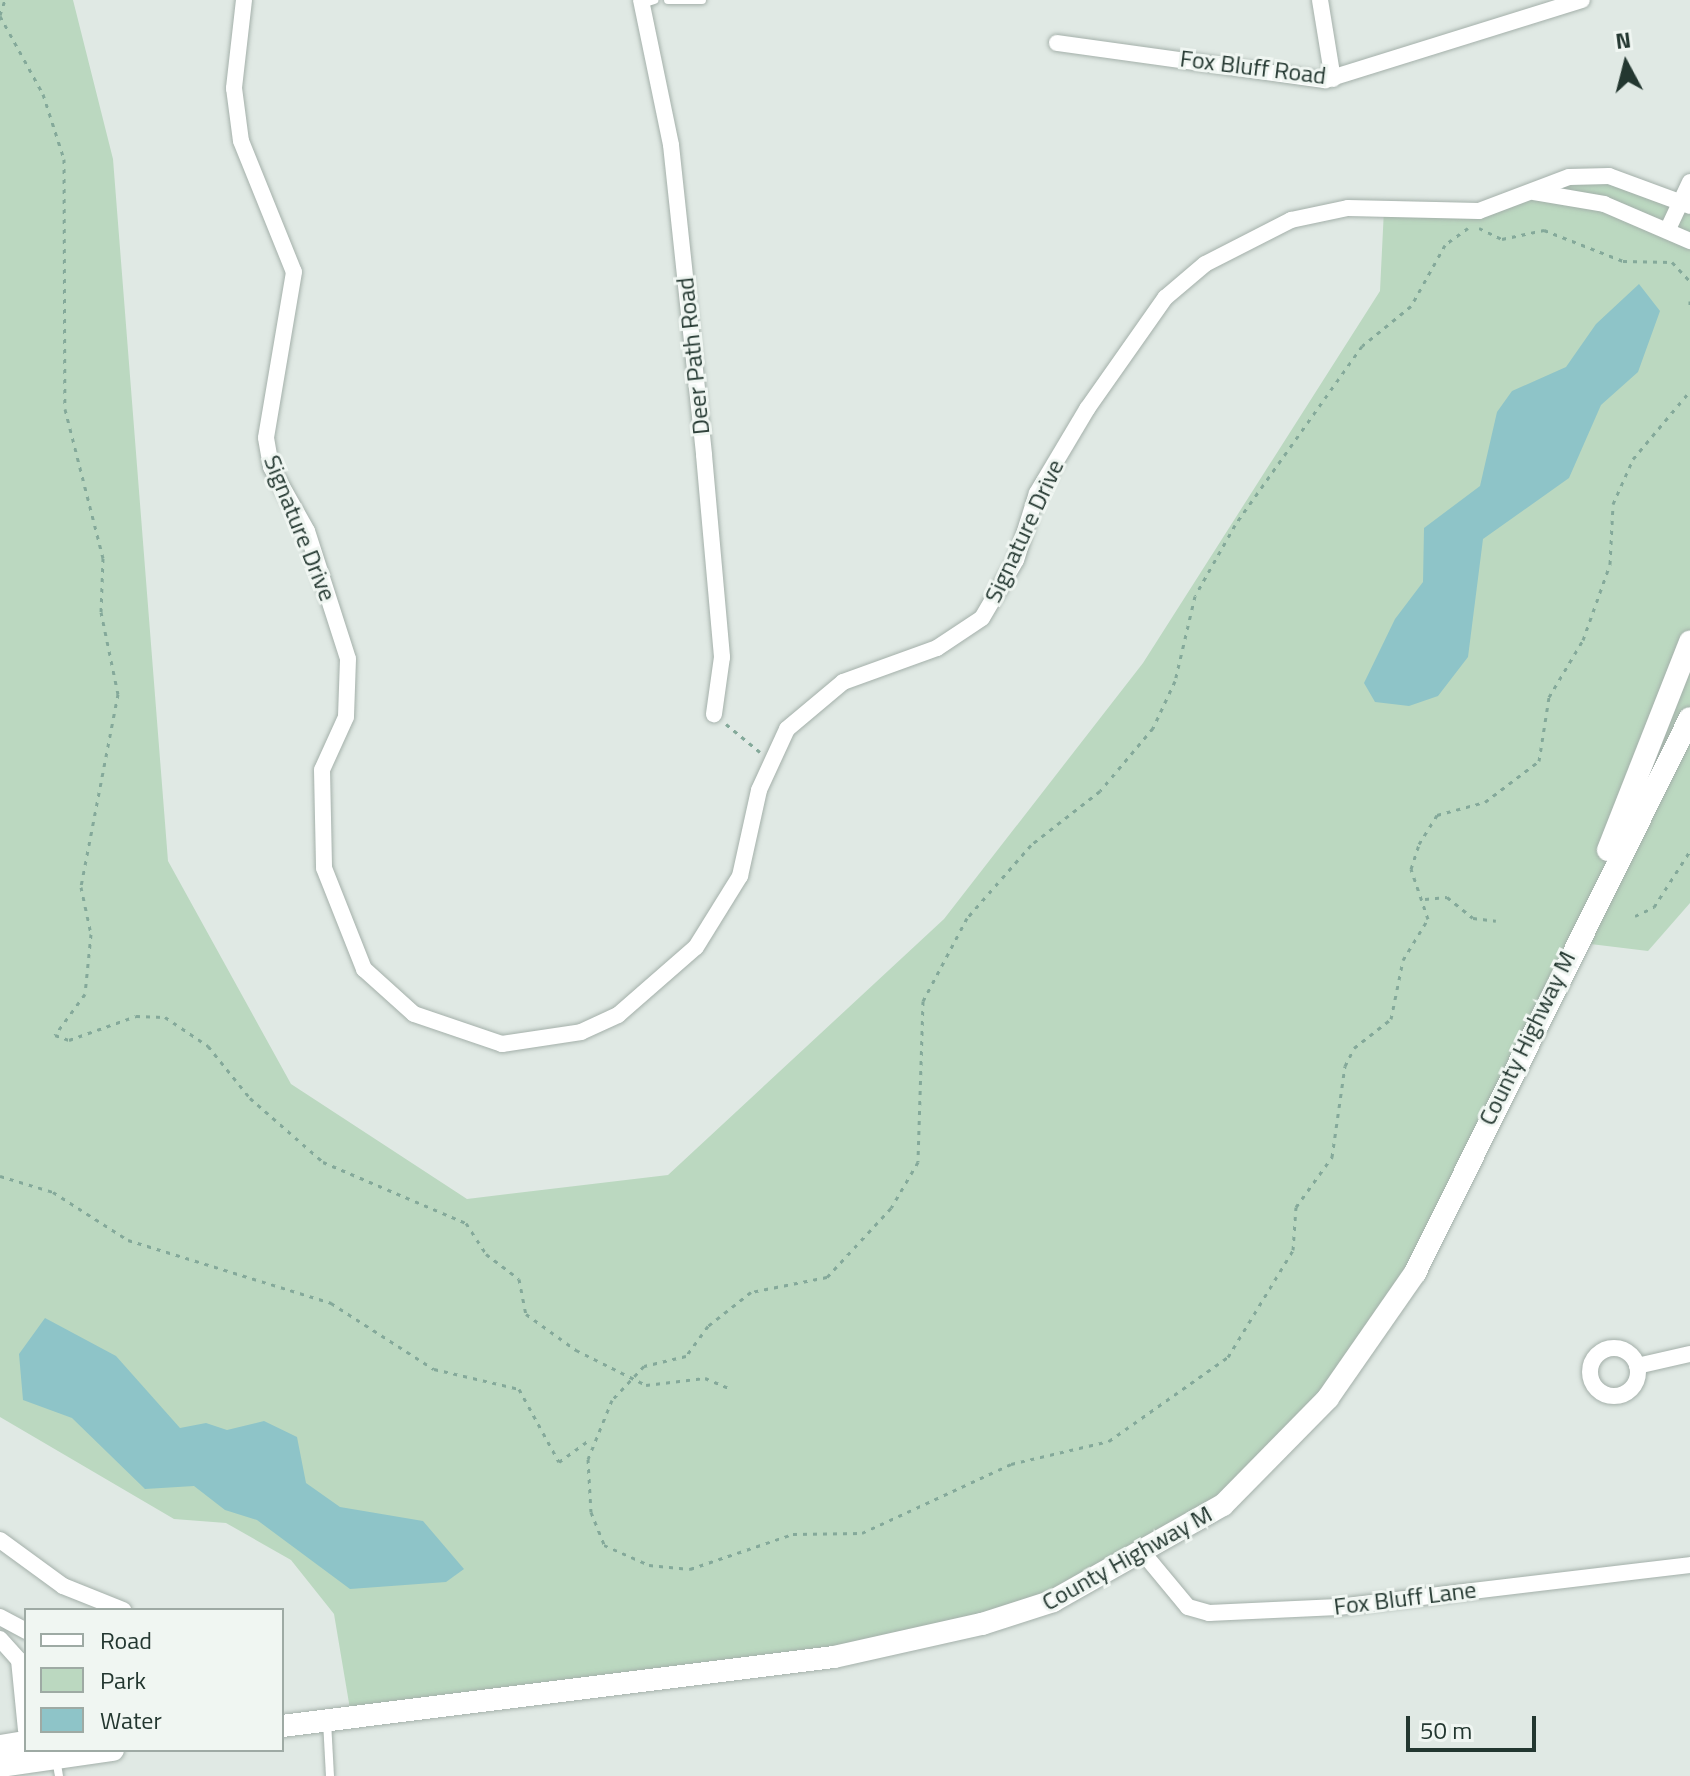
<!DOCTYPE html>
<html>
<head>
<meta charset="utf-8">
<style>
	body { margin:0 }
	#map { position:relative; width:1690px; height:1776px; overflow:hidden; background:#e0e9e4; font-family:"Titillium Web",sans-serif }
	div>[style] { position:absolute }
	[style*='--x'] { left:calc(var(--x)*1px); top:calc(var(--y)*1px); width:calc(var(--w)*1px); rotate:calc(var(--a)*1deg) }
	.green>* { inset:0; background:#bbd8c0 }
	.water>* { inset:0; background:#8ec4c8 }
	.path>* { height:3px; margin-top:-1.5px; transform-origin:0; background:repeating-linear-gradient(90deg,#84a99a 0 4px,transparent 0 10px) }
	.roads { filter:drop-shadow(0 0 2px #a4b0aa) drop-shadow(0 0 2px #a4b0aa) }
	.service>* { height:8px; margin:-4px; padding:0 4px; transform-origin:4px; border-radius:4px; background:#fff }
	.minor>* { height:16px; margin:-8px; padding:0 8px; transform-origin:8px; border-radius:8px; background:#fff }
	.minor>.ring { margin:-8px; padding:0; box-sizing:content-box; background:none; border:16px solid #fff; border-radius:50% }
	.secondary>* { height:22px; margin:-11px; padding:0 11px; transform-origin:11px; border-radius:11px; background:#fff }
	span { translate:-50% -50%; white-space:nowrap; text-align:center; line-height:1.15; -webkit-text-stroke:6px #f0f6f2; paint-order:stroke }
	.street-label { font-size:24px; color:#233730 }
	.legend { position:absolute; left:24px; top:1608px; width:260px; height:144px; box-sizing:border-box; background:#f0f6f2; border:2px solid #9eaaa4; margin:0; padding:10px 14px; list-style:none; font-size:24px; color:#233730 }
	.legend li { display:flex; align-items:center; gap:16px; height:40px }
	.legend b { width:40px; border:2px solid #9eaaa4 }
	.north { position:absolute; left:1586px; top:24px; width:80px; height:80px; -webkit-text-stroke:6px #f0f6f2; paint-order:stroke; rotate:353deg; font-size:22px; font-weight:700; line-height:32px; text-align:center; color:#233730 }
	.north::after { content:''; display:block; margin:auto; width:28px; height:36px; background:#233730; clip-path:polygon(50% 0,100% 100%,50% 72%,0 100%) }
	.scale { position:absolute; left:1406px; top:1716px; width:130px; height:36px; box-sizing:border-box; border:4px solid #233730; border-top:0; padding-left:10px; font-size:24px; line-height:28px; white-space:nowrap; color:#233730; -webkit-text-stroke:6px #f0f6f2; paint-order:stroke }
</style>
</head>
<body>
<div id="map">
	<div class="green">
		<div style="clip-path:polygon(0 0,73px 0,113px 159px,168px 861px,291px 1084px,467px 1199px,668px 1175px,944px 919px,1143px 663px,1380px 291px,1384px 209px,1434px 214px,1609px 176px,1690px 206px,1690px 903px,1648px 951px,1574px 942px,1415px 1273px,1328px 1398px,1223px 1505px,1053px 1601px,904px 1642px,351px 1715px,334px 1614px,291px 1560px,226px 1523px,174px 1519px,0 1417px)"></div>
	</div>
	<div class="water">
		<div style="clip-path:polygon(1639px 284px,1660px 311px,1638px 372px,1601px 405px,1569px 478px,1483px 539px,1468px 657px,1438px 696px,1409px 706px,1375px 702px,1364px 683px,1395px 619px,1423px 582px,1424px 528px,1480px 486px,1497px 412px,1512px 391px,1566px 367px,1596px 324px)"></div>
		<div style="clip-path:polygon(45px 1318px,116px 1356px,180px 1428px,206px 1423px,227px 1430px,264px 1421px,297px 1437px,306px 1483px,340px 1507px,423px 1521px,464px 1569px,446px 1582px,350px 1589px,257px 1520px,225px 1510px,194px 1486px,145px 1489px,72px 1418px,23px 1400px,19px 1354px)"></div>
	</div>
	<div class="path">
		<div style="--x:0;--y:15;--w:16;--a:-72"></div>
		<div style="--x:0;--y:16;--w:89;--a:61.1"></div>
		<div style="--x:43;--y:94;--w:68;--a:72.1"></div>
		<div style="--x:64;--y:159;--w:250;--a:89.8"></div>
		<div style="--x:65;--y:409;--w:154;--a:75.7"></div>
		<div style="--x:103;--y:558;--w:54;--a:92.1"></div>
		<div style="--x:101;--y:612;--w:84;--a:78.3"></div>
		<div style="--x:118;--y:694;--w:197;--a:100.9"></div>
		<div style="--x:81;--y:887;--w:48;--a:78"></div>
		<div style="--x:91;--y:934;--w:60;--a:95.7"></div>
		<div style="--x:85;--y:994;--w:51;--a:126.2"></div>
		<div style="--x:55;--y:1035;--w:15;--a:20"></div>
		<div style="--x:69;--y:1040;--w:71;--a:-19.7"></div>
		<div style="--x:136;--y:1016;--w:29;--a:2"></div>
		<div style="--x:165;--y:1017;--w:52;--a:34"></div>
		<div style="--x:208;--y:1046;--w:67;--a:51.1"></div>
		<div style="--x:250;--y:1098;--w:97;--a:41.2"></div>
		<div style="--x:323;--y:1162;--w:155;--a:23.1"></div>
		<div style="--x:466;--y:1223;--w:37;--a:57"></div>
		<div style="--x:486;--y:1254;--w:41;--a:37.1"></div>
		<div style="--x:519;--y:1279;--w:36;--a:79"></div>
		<div style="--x:526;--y:1314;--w:62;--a:35.8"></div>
		<div style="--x:576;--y:1350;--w:78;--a:26.6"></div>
		<div style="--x:646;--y:1385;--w:59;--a:-6.8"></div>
		<div style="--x:705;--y:1378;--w:26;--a:23"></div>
		<div style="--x:1468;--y:228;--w:29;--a:144"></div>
		<div style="--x:1445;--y:245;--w:70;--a:119.1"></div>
		<div style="--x:1411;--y:306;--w:63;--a:140.8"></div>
		<div style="--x:1362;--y:346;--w:219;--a:125.4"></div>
		<div style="--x:1235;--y:525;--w:81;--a:119.4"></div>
		<div style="--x:1195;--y:596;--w:87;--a:103.2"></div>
		<div style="--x:1175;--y:681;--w:52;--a:115.1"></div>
		<div style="--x:1153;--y:728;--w:82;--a:130.1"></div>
		<div style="--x:1100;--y:791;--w:88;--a:142"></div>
		<div style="--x:1031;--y:845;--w:97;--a:131.2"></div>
		<div style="--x:967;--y:918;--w:94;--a:117.9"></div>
		<div style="--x:923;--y:1001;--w:161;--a:91.8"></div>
		<div style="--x:918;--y:1162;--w:53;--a:120.4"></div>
		<div style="--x:891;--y:1208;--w:94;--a:132.8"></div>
		<div style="--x:827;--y:1277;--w:77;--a:168.8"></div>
		<div style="--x:751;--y:1292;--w:55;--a:141.7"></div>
		<div style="--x:708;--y:1326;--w:37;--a:126"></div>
		<div style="--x:686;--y:1356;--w:43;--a:166.6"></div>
		<div style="--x:644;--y:1366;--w:47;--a:133.3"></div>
		<div style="--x:612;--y:1400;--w:64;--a:112.1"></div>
		<div style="--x:588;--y:1459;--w:53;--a:86.8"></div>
		<div style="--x:591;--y:1512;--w:35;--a:68"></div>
		<div style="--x:604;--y:1545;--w:49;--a:24"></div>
		<div style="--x:649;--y:1565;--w:41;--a:5.6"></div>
		<div style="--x:690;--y:1569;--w:109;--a:-18.8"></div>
		<div style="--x:793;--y:1534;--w:69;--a:-0.8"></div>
		<div style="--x:862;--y:1533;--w:164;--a:-24.8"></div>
		<div style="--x:1011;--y:1464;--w:101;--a:-13.2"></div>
		<div style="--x:1109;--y:1441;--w:146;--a:-35.2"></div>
		<div style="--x:1228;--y:1357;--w:125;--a:-58.7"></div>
		<div style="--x:1293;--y:1250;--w:43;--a:-86"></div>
		<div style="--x:1296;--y:1207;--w:62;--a:-54.2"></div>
		<div style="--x:1332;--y:1157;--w:92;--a:-81.9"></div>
		<div style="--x:1345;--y:1066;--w:20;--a:-63"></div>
		<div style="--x:1354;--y:1048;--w:47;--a:-38.1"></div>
		<div style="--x:1391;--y:1019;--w:60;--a:-78.5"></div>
		<div style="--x:1403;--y:960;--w:48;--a:-58.6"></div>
		<div style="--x:1428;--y:919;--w:53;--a:-108.8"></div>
		<div style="--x:1411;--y:869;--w:26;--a:-72"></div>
		<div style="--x:1419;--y:844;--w:34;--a:-58"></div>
		<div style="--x:1437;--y:815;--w:50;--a:-15.2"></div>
		<div style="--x:1485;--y:802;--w:68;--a:-37.2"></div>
		<div style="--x:1539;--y:761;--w:65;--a:-81.1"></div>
		<div style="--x:1549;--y:697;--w:66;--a:-59.2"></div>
		<div style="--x:1583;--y:640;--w:81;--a:-70.4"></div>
		<div style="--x:1610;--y:564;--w:60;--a:-87.1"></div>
		<div style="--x:1613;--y:504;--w:49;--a:-66"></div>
		<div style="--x:1633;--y:459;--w:89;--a:-50"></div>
		<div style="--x:1479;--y:228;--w:25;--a:26"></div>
		<div style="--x:1502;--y:239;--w:43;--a:-12.1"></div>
		<div style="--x:1544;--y:230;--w:85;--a:21.4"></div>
		<div style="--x:1623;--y:261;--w:49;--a:1.2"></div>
		<div style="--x:1672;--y:262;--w:26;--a:47"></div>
		<div style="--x:1690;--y:301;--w:7;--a:90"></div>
		<div style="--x:726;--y:724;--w:44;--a:39.5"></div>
		<div style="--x:1425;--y:899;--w:22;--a:-5"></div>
		<div style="--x:1447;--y:897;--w:33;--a:39"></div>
		<div style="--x:1473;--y:918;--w:23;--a:7"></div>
		<div style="--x:1635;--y:916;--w:21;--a:-25"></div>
		<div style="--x:1654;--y:907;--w:67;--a:-57.3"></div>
		<div style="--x:0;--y:1176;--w:55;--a:16.8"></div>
		<div style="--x:53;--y:1192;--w:89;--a:32.6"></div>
		<div style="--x:128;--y:1240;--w:213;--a:17.2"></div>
		<div style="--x:331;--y:1303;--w:122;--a:32.7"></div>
		<div style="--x:434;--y:1369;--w:87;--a:13.2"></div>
		<div style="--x:519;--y:1389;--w:83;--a:61.3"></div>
		<div style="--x:559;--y:1462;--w:39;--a:-36"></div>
	</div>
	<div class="roads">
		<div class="service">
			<div style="--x:668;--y:0;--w:34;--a:0"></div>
			<div style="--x:642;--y:4;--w:13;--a:-18"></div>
			<div style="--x:327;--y:1721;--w:55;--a:86.9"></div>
			<div style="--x:56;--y:1759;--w:17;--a:80"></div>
		</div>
		<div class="minor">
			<div style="--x:244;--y:0;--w:89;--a:96.5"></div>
			<div style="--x:234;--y:88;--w:53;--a:82.5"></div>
			<div style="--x:241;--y:141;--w:141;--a:68"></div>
			<div style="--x:294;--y:272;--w:168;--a:99.6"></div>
			<div style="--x:266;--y:438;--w:29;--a:80"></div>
			<div style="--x:271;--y:467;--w:73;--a:60.6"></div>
			<div style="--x:307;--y:531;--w:134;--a:72.2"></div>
			<div style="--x:348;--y:659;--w:58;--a:92"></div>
			<div style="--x:346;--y:717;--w:58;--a:114.4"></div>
			<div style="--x:322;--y:770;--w:98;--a:88.8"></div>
			<div style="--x:324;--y:868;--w:109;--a:68.4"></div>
			<div style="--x:364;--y:969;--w:67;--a:42"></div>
			<div style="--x:414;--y:1014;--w:93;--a:18.8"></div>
			<div style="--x:502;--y:1044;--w:80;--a:-8.6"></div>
			<div style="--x:581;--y:1032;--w:41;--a:-24.7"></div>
			<div style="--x:618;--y:1015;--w:103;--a:-41.1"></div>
			<div style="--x:696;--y:947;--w:84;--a:-58.2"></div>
			<div style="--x:740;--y:876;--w:88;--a:-77.5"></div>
			<div style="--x:759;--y:790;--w:67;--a:-65.3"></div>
			<div style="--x:787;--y:729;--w:73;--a:-40"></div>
			<div style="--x:843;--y:682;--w:100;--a:-19.9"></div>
			<div style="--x:937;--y:648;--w:54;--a:-33.7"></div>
			<div style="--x:982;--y:618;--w:67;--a:-59.6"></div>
			<div style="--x:1016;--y:560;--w:70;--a:-72.6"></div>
			<div style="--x:1037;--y:493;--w:98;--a:-59.2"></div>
			<div style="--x:1087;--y:409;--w:136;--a:-54.9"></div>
			<div style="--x:1165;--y:298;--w:52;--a:-40.4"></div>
			<div style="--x:1205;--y:264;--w:97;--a:-27.1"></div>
			<div style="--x:1291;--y:220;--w:58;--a:-11.9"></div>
			<div style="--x:1348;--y:208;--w:131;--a:1.3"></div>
			<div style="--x:1479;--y:211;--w:96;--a:-20.7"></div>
			<div style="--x:1569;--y:177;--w:40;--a:-1.4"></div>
			<div style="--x:1609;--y:176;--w:86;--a:20.3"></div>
			<div style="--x:641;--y:0;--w:148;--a:78.3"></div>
			<div style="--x:671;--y:145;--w:312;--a:83.9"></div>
			<div style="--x:704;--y:455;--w:203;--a:84.9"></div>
			<div style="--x:722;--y:657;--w:58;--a:98"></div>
			<div style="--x:1320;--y:0;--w:80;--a:80.7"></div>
			<div style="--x:1057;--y:43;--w:271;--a:7.9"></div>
			<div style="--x:1325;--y:80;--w:269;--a:-17.3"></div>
			<div style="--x:1534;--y:192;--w:71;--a:9.7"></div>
			<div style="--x:1604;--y:204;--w:94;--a:23.3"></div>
			<div style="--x:1668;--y:229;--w:52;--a:-64.9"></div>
			<div class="ring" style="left:1590px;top:1348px;width:32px;height:32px"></div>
			<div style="--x:1637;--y:1366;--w:54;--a:-12.8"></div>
			<div style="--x:0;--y:1540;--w:78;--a:36.1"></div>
			<div style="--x:63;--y:1586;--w:65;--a:21.8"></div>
			<div style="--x:1144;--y:1554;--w:69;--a:50.3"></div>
			<div style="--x:1188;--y:1607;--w:22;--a:16"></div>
			<div style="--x:1209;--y:1613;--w:129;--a:-2.7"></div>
			<div style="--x:1338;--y:1607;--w:354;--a:-6.8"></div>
			<div style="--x:0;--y:1617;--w:30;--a:28"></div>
			<div style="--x:0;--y:1639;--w:28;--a:48"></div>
			<div style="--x:19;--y:1660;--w:70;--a:84.3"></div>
		</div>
		<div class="secondary">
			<div style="--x:1608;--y:850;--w:224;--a:-68.5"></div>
			<div style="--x:282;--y:1726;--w:556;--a:-7.13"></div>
			<div style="--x:834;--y:1657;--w:152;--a:-12.6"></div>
			<div style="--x:982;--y:1624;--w:75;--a:-17.9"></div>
			<div style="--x:1053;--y:1601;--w:195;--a:-29.5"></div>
			<div style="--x:1223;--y:1505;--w:150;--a:-45.5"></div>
			<div style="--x:1328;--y:1398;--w:152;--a:-55.2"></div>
			<div style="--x:1415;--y:1273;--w:619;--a:-63.64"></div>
			<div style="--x:0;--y:1746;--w:26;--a:-9"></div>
			<div style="--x:0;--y:1766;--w:114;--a:-8.1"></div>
		</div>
	</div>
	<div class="street-label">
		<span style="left:1253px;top:67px;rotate:7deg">Fox Bluff Road</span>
		<span style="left:693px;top:356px;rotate:-96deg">Deer Path Road</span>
		<span style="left:300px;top:528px;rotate:68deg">Signature Drive</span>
		<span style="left:1024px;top:531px;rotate:-65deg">Signature Drive</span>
		<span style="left:1527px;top:1038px;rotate:-64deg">County Highway M</span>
		<span style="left:1127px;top:1558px;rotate:-29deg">County Highway M</span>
		<span style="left:1405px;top:1598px;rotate:-7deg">Fox Bluff Lane</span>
	</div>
	<ul class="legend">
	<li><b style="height:10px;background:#fff"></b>Road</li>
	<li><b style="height:22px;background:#bbd8c0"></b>Park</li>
	<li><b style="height:22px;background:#8ec4c8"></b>Water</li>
	</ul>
	<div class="north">N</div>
	<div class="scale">50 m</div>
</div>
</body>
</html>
